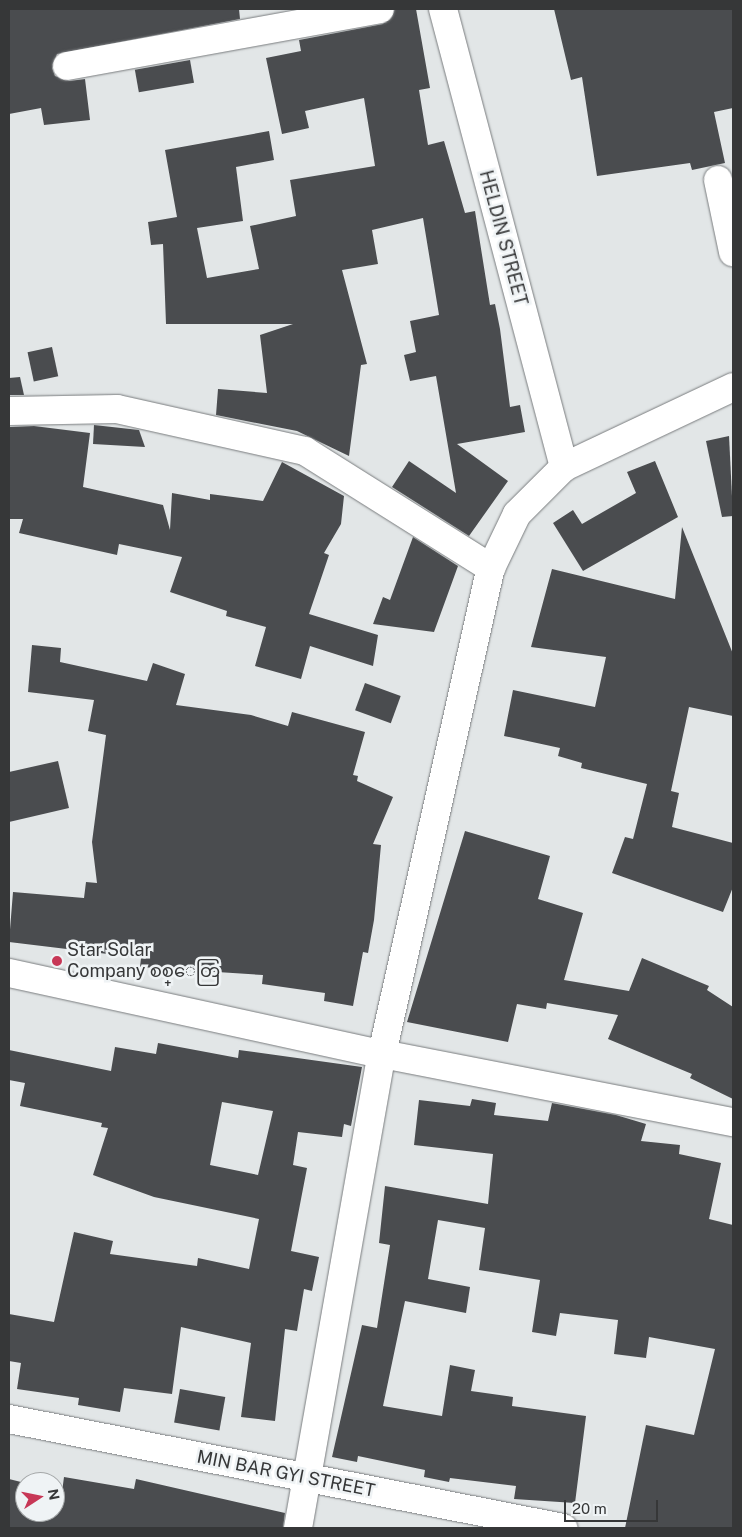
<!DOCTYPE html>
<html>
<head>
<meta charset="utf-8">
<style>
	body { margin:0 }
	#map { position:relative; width:742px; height:1537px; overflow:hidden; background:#e2e6e7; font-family:"Public Sans","Noto Sans Myanmar",sans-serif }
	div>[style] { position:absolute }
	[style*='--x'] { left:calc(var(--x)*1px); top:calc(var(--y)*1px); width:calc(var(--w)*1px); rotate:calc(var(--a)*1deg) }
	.building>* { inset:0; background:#4a4c4f; transform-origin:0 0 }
	.roads { filter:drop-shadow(0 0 1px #797c7e) drop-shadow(0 0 1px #797c7e) }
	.minor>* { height:28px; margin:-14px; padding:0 14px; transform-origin:14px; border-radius:14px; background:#fff }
	.dots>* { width:14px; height:14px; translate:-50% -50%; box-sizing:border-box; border:2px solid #eff3f5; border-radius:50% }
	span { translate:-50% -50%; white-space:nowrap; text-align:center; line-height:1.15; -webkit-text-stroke:5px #eff3f5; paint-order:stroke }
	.street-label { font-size:18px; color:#363738 }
	.poi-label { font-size:18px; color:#363738 }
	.left { translate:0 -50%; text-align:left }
	.frame { position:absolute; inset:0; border:10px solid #363738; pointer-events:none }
	.north { position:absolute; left:15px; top:1472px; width:50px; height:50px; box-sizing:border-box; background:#eff3f5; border:1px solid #a5a8a9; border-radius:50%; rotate:79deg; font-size:14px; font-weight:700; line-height:20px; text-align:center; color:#363738 }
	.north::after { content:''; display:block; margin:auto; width:18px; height:22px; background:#c73756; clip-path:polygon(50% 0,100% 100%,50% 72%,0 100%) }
	.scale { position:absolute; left:564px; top:1500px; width:94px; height:22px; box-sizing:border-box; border:2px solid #363738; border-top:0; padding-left:6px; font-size:15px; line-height:18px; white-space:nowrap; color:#363738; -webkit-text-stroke:4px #eff3f5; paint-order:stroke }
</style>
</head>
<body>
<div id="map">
	<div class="building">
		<div style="clip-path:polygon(9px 9px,239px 9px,240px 19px,57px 54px,52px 68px,55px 76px,69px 81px,85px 79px,90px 120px,44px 125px,41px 108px,9px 114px)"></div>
		<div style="clip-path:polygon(395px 9px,416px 9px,430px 88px,419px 90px,428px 145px,444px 141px,465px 213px,475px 211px,490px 305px,495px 304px,500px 329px,510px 407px,520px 405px,525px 432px,457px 444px,508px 481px,469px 536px,392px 487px,409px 461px,456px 493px,436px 376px,410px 381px,404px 355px,416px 352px,410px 321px,439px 315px,423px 218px,372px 230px,378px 264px,342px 270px,367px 364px,361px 365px,349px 456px,297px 431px,216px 415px,218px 389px,267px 393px,260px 335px,293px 324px,166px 324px,163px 244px,151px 245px,148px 222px,177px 217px,165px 150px,269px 131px,274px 160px,236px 167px,243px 221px,197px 228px,207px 278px,259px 269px,250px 226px,296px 216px,290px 180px,375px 166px,364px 98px,305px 111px,309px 128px,282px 134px,266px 58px,301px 51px,299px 40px,383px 24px)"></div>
		<div style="clip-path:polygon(554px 9px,733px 9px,733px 108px,714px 112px,725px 163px,692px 170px,690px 163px,597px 176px,582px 77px,571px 80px)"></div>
		<div style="left:190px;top:60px;width:23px;height:56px;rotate:80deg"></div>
		<div style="left:52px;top:347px;width:30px;height:25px;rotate:78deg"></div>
		<div style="clip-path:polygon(20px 377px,24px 395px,9px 395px,9px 378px)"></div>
		<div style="clip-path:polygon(94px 425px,139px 430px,145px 447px,93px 444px)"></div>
		<div style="clip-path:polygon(34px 426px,90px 433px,83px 487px,163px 505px,170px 530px,172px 493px,210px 500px,210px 494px,263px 501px,282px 462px,344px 496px,341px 524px,324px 553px,329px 555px,309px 614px,378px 635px,373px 666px,310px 646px,301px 679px,255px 666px,266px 627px,226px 616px,227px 611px,170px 592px,182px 557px,119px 544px,117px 555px,19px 533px,23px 519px,9px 519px,9px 427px)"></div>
		<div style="clip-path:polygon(729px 436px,733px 516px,722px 517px,706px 441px)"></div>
		<div style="clip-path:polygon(655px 461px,678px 517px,583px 571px,553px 523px,573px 510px,582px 524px,636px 493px,627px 472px)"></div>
		<div style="clip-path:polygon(682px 527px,733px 654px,733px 716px,689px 707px,671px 791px,679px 793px,672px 827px,733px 843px,733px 887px,723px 912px,612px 873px,625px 837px,633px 839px,647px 784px,581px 768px,582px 763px,558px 756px,560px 748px,504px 736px,513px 690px,595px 707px,606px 657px,531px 647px,552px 569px,675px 599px)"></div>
		<div style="clip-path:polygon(413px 537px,458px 566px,434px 632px,373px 624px,383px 597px,390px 600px)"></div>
		<div style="clip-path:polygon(32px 645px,61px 648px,60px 662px,147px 681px,153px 663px,185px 674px,176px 705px,251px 715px,288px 726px,292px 712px,365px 732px,353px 775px,358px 776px,357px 781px,393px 797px,373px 844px,381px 845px,374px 920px,368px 953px,363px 952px,353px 1006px,324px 1001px,325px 993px,262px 984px,263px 975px,140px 967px,141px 958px,9px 942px,13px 892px,84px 898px,86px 882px,97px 883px,92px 842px,106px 735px,88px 731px,94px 700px,28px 692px)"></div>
		<div style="left:365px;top:683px;width:38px;height:29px;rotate:20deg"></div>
		<div style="clip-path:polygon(58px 761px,69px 808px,9px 822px,9px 772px)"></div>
		<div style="clip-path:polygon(465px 831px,550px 856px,538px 899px,583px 913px,564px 980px,629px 991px,642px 958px,709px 986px,707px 990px,733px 1007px,733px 1099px,690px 1078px,692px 1074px,608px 1039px,618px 1015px,547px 1003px,546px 1009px,517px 1004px,508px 1042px,407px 1022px)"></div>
		<div style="clip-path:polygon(evenodd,158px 1043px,238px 1058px,239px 1050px,362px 1067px,351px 1126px,344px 1124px,342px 1137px,298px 1132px,293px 1165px,307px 1168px,291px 1251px,319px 1257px,312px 1291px,304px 1289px,297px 1331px,285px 1329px,275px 1421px,241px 1417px,251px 1343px,181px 1327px,172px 1394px,124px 1388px,120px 1412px,78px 1405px,79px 1398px,17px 1389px,21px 1363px,9px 1361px,9px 1314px,54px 1322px,74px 1232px,113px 1241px,110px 1254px,197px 1266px,198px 1258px,249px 1269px,259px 1219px,154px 1197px,93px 1175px,108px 1128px,101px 1127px,102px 1123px,20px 1106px,25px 1083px,9px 1080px,9px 1050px,111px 1071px,115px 1047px,156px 1054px,158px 1043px,222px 1102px,273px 1111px,258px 1175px,210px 1165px,222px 1102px)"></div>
		<div style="clip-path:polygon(472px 1099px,496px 1103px,494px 1115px,548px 1121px,552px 1103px,616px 1115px,646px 1124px,641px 1141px,680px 1145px,679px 1154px,721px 1163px,709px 1219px,733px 1225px,733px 1528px,625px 1528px,646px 1425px,694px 1435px,715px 1349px,649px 1337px,646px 1358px,614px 1354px,618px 1320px,560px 1313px,556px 1336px,532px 1332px,540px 1280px,479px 1270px,485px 1228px,438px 1220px,428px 1279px,470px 1287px,466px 1313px,405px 1301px,383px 1406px,442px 1416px,450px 1365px,475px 1370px,471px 1391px,513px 1397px,512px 1406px,586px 1416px,575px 1503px,514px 1499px,516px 1486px,450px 1478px,449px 1482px,424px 1477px,425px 1470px,358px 1456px,357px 1462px,332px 1457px,362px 1325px,377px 1328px,390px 1245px,379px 1243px,385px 1186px,488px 1204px,493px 1154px,414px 1145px,419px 1100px,470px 1106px)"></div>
		<div style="left:180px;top:1389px;width:46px;height:34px;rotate:10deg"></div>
		<div style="clip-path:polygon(64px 1477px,134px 1489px,136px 1479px,285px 1513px,283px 1528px,9px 1528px,9px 1479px,25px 1483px,25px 1512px,55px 1512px,55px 1491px,62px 1492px)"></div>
	</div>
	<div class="roads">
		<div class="minor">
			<div style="--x:443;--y:9;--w:474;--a:75.2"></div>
			<div style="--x:67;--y:66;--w:318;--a:-10.3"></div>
			<div style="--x:718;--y:180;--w:74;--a:78.2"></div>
			<div style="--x:9;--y:411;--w:108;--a:-1.1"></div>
			<div style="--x:117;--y:409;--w:193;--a:12.6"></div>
			<div style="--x:305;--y:451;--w:220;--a:32.2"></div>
			<div style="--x:9;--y:973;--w:382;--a:12.3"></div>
			<div style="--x:382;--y:1054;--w:358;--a:11"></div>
			<div style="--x:9;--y:1419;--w:565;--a:11.13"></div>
			<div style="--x:298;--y:1528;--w:481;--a:-80"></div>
			<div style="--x:382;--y:1054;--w:498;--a:-77.4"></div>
			<div style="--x:491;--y:568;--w:60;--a:-64.3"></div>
			<div style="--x:517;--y:514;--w:66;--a:-45"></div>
			<div style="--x:564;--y:467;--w:187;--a:-25.3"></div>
		</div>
	</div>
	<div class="dots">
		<div style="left:57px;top:961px;background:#c73756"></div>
	</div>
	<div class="street-label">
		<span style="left:503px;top:238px;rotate:75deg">HELDIN STREET</span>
		<span style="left:286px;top:1474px;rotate:11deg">MIN BAR GYI STREET</span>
	</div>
	<div class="poi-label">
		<span class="left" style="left:67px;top:961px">Star Solar<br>Company စစ္ေတြ</span>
	</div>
	<div class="frame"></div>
	<div class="north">N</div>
	<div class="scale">20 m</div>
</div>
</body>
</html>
